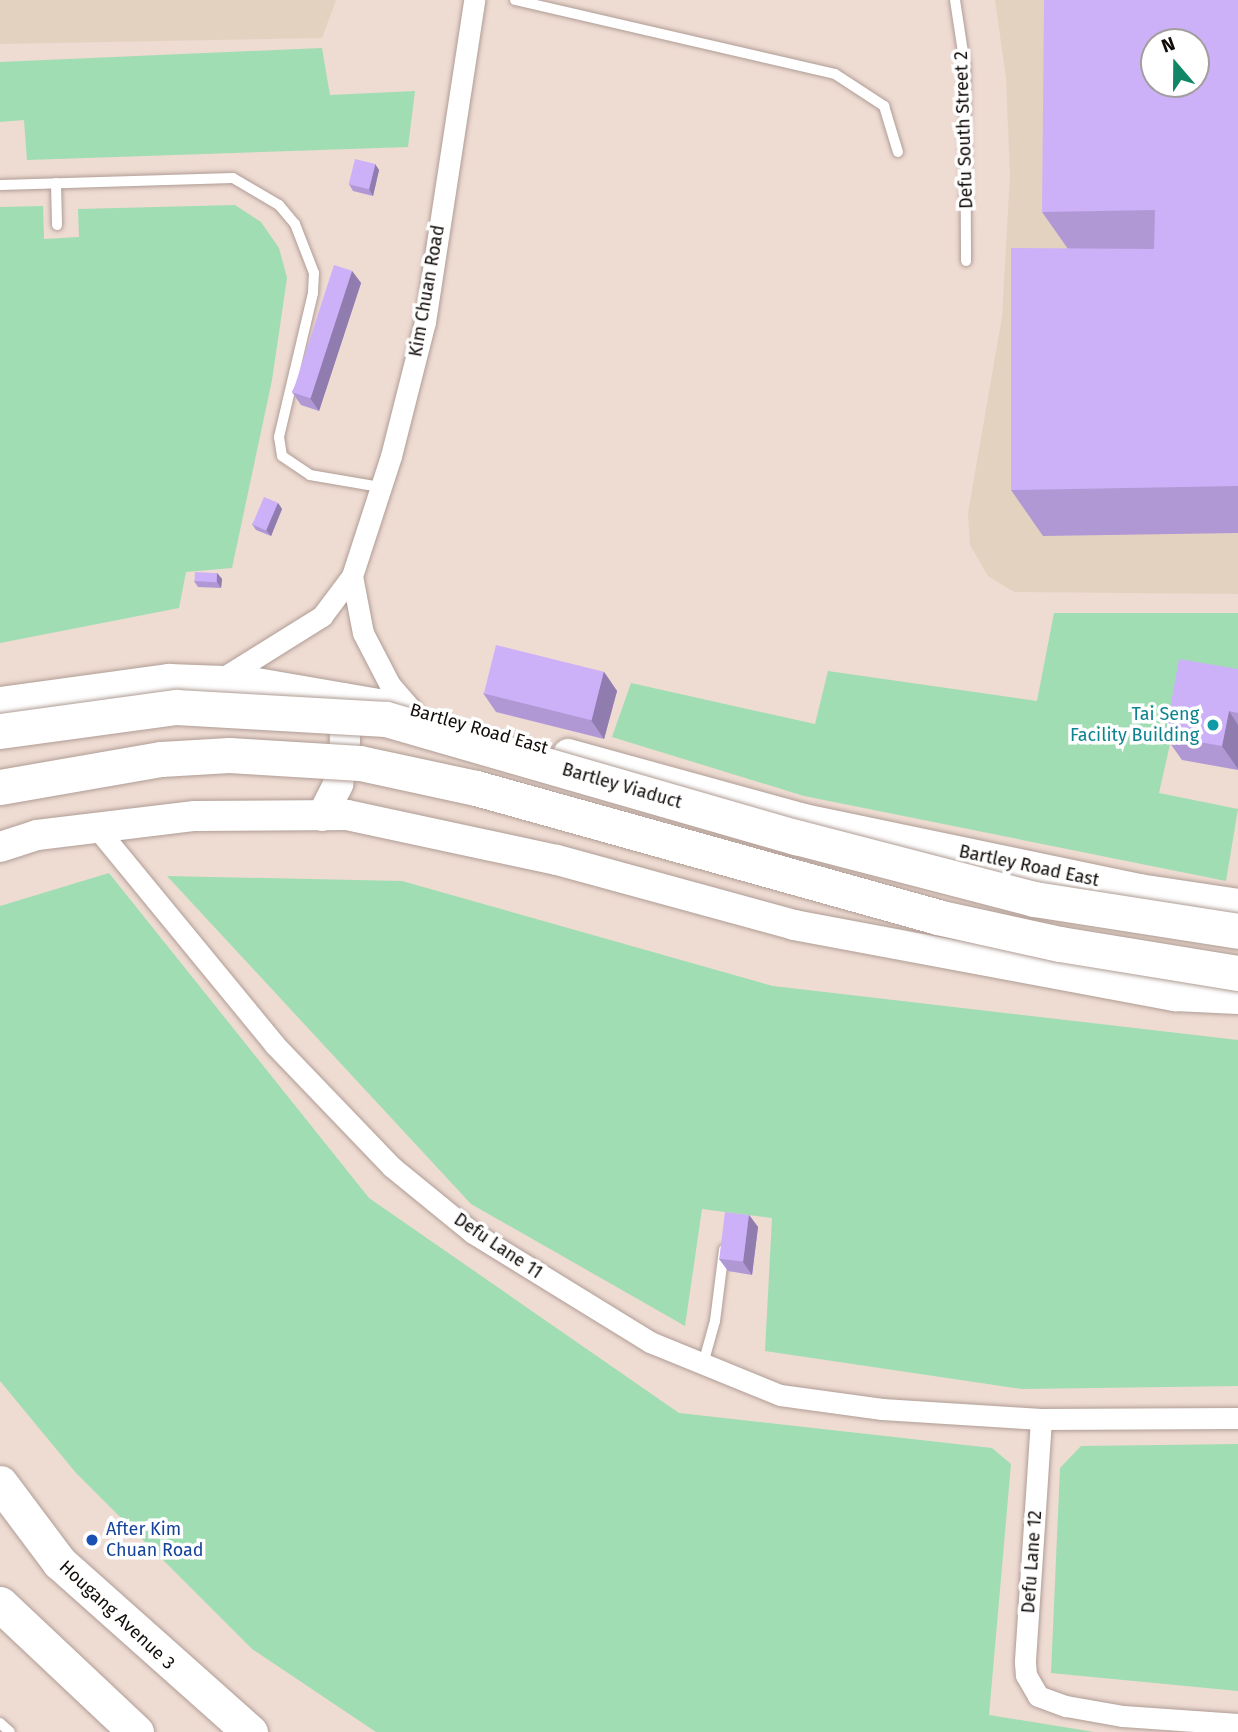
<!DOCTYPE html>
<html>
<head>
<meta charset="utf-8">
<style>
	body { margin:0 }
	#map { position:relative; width:1238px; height:1732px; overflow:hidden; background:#eedbd2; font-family:"Fira Sans",sans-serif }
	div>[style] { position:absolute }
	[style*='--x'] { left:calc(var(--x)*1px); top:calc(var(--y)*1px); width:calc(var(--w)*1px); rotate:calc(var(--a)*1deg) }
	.industrial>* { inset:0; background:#e4d2c1 }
	.green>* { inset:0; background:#a0ddb3 }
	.roads { filter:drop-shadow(0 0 2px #af9d95) drop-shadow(0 0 2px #af9d95) }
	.service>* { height:10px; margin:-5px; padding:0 5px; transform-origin:5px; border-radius:5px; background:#fff }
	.minor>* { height:21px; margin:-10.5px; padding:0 10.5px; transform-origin:10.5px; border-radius:10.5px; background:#fff }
	.secondary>* { height:30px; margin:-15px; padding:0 15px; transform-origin:15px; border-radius:15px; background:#fff }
	.trunk>* { height:35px; margin:-17.5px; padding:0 17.5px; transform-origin:17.5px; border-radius:17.5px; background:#fff }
	.bridges { filter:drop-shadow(0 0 2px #af9d95) drop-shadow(0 0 2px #af9d95) }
	.trunk-bridge>* { height:35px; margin:-17.5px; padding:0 17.5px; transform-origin:17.5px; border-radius:17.5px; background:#fff }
	.wall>* { inset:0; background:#b098d5 }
	.shaded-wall>* { inset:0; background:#907cae }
	.building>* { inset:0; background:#cdb1f8; transform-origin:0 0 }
	.dots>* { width:19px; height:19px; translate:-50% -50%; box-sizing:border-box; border:4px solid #fff; border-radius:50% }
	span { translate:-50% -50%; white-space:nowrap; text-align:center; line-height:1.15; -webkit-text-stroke:7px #fff; paint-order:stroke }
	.street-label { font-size:18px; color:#130d0a }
	.culture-label { font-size:18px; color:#0d838f }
	.right { translate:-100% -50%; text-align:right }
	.transit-label { font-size:18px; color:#164399 }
	.left { translate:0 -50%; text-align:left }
	.north { position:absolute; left:1140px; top:28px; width:70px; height:70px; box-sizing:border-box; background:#fff; border:2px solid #a19e9d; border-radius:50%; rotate:340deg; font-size:19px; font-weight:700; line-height:28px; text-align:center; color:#130d0a }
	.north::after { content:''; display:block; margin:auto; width:24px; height:32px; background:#108666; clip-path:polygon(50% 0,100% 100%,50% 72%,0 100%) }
</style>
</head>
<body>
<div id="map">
	<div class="industrial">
		<div style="clip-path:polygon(0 0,336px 0,322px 38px,0 44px)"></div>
		<div style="clip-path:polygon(evenodd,995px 0,1238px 0,1238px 594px,1014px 592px,988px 576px,970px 545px,968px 513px,1002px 317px,1010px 176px,1006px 78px,995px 0,1154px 42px,1196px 42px,1196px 84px,1154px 84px,1154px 42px)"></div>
	</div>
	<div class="green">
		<div style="clip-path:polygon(322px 48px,330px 95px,415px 91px,408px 147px,27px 160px,24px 120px,0 122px,0 62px)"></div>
		<div style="clip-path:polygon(235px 205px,261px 222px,279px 248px,287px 278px,272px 380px,232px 568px,186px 572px,179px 608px,0 643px,0 207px,43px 206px,44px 239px,79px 237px,78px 209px)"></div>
		<div style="clip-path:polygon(1054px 613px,1238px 613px,1238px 681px,1186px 673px,1159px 793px,1238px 809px,1226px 881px,804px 796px,612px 737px,631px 683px,815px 724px,828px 671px,1037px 701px)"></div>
		<div style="clip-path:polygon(109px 873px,369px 1198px,679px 1413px,992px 1448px,1011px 1464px,989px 1715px,1094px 1732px,376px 1732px,252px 1649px,76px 1473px,0 1381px,0 906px)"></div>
		<div style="clip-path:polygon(167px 876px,402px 881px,773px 986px,1238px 1040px,1238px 1386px,1022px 1389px,765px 1351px,772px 1218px,702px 1209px,685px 1326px,471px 1204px)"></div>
		<div style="clip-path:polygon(1238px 1444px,1238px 1691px,1051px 1673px,1060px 1468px,1081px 1446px)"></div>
	</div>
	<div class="roads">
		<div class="service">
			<div style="--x:515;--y:0;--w:328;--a:13"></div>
			<div style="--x:835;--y:74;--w:59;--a:33.1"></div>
			<div style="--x:884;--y:106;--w:48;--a:73.1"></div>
			<div style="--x:955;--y:0;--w:66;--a:81.3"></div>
			<div style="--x:965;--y:65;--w:196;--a:89.7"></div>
			<div style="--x:56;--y:183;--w:42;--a:88.6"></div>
			<div style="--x:1;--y:185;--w:232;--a:-1.7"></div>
			<div style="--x:233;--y:178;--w:53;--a:30.4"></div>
			<div style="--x:279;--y:205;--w:25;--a:50"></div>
			<div style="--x:295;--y:224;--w:53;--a:68.8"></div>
			<div style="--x:314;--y:273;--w:20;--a:93"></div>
			<div style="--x:313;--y:293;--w:148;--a:103.3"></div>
			<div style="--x:279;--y:437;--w:19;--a:81"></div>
			<div style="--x:282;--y:456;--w:34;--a:34"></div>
			<div style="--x:310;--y:475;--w:71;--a:9.7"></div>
			<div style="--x:703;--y:1364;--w:45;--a:-74.4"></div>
			<div style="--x:715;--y:1321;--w:72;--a:-82.8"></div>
			<div style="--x:0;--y:1723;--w:13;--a:42"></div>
		</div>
		<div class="minor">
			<div style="--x:352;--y:576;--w:58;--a:79.1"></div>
			<div style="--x:363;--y:633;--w:59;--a:62.6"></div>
			<div style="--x:390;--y:685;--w:33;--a:49"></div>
			<div style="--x:218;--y:681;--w:123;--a:-32"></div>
			<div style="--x:322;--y:616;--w:50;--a:-53.1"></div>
			<div style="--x:352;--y:576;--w:126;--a:-72"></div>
			<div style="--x:391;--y:456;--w:138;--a:-75.8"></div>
			<div style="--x:425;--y:322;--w:326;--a:-81.3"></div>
			<div style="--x:96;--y:827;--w:281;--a:50.6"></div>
			<div style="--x:274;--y:1044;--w:170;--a:46.2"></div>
			<div style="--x:392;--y:1167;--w:104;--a:39.2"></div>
			<div style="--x:473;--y:1233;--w:208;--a:31.6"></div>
			<div style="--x:650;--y:1342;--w:140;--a:22.2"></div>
			<div style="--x:780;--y:1395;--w:103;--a:7.8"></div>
			<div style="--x:882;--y:1409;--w:159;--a:3.6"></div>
			<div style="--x:1041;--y:1419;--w:197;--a:-0.3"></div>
			<div style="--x:1041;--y:1419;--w:244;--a:93.8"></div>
			<div style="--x:1025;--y:1662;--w:13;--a:86"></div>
			<div style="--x:1026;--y:1675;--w:24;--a:60"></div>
			<div style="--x:1038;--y:1696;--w:30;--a:20"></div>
			<div style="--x:1066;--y:1706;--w:58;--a:10"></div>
			<div style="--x:1123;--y:1716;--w:115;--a:4"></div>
		</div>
		<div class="secondary">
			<div style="--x:0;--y:702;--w:171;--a:-7.8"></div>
			<div style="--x:169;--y:679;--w:82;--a:2.1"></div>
			<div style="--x:251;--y:682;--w:153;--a:9.8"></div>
			<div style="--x:568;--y:754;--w:245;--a:15.4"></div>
			<div style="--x:804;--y:819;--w:342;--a:11.8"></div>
			<div style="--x:1139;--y:889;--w:100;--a:8.6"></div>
			<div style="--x:322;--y:816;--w:36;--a:-63"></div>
			<div style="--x:338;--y:784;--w:44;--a:-80.8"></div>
			<div style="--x:345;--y:741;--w:43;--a:-92.7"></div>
			<div style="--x:0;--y:847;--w:39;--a:-18"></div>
			<div style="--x:37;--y:835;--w:159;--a:-6.9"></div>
			<div style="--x:195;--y:816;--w:152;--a:-0.4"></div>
			<div style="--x:347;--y:815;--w:215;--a:12.1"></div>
			<div style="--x:557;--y:860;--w:246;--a:15.3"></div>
			<div style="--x:794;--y:925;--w:388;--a:10.6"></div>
			<div style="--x:1175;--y:996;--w:63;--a:2.7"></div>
		</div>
		<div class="trunk">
			<div style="--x:0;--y:1483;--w:99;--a:53.2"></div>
			<div style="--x:59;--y:1562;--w:256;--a:41.7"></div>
			<div style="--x:0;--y:1604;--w:187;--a:43.3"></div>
		</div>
	</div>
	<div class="bridges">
		<div class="trunk-bridge">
			<div style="--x:0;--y:731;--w:178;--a:-7.8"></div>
			<div style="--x:176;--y:707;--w:210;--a:3.3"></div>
			<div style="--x:386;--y:719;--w:427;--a:16.1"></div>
			<div style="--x:796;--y:837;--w:246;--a:14.6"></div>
			<div style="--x:1034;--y:899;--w:206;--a:8.9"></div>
			<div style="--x:0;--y:787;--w:163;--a:-9.9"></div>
			<div style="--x:161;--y:759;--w:68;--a:-3.4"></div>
			<div style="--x:229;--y:755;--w:131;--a:3.5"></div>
			<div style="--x:360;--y:763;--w:119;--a:12.2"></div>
			<div style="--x:476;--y:788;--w:479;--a:15.6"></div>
			<div style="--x:937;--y:917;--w:126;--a:12.4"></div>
			<div style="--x:1060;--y:944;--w:180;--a:9.3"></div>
		</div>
	</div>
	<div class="wall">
		<div style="clip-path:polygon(1238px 0,1238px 533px,1043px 536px,1011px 490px,1068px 249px,1042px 212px)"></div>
		<div style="clip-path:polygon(375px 164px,379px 170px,373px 196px,353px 191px,349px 184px)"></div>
		<div style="clip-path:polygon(352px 271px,361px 283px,319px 411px,301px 405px,292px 392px)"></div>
		<div style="clip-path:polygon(278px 503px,282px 509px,271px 536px,256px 530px,252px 524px)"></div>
		<div style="clip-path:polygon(217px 573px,222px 579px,221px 588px,198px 587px,194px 581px)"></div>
		<div style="clip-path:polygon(1238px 669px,1238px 770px,1182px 760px,1165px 736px)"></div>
		<div style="clip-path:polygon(604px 672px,617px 691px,604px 739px,496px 712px,483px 693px)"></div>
		<div style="clip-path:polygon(749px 1215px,758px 1227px,752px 1275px,728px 1271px,719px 1259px)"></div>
	</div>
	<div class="shaded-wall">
		<div style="clip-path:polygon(375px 164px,379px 170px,373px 196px,369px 189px)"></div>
		<div style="clip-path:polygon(352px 271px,361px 283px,319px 411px,310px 398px)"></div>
		<div style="clip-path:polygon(278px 503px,282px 509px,271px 536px,266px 530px)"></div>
		<div style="clip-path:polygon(217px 573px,222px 579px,221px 588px,217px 582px)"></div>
		<div style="clip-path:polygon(604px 672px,617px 691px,604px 739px,591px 720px)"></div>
		<div style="clip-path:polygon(1229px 711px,1238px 725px,1238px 769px,1222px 746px)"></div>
		<div style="clip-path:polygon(749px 1215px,758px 1227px,752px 1275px,743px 1262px)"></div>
	</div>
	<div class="building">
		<div style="clip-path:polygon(evenodd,1044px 0,1238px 0,1238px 486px,1011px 490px,1011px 248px,1154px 249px,1155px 210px,1042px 212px,1044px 0,1154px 42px,1196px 42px,1196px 84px,1154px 84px,1154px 42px)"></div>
		<div style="left:355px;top:159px;width:21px;height:26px;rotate:14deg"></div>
		<div style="left:334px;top:265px;width:19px;height:134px;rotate:18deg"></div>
		<div style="left:264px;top:497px;width:15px;height:30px;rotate:23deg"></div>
		<div style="left:195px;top:572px;width:22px;height:9px;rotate:3deg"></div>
		<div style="left:496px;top:645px;width:111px;height:50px;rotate:14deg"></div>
		<div style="clip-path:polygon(1179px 659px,1238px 669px,1238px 713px,1229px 711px,1222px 746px,1165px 736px)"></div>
		<div style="left:725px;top:1212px;width:24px;height:47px;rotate:7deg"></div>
	</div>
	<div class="dots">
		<div style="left:1213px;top:725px;background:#0f9aa8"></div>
		<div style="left:92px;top:1540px;background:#1a4fb4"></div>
	</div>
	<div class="street-label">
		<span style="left:964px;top:130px;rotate:-92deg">Defu South Street 2</span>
		<span style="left:427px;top:291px;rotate:-80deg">Kim Chuan Road</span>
		<span style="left:479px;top:729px;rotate:16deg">Bartley Road East</span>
		<span style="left:622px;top:786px;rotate:16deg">Bartley Viaduct</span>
		<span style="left:1029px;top:866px;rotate:12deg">Bartley Road East</span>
		<span style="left:498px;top:1246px;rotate:34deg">Defu Lane 11</span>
		<span style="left:1032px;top:1562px;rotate:-86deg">Defu Lane 12</span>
		<span style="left:117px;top:1615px;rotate:43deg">Hougang Avenue 3</span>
	</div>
	<div class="culture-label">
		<span class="right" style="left:1199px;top:725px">Tai Seng<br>Facility Building</span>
	</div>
	<div class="transit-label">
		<span class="left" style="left:106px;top:1540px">After Kim<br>Chuan Road</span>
	</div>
	<div class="north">N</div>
</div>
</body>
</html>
